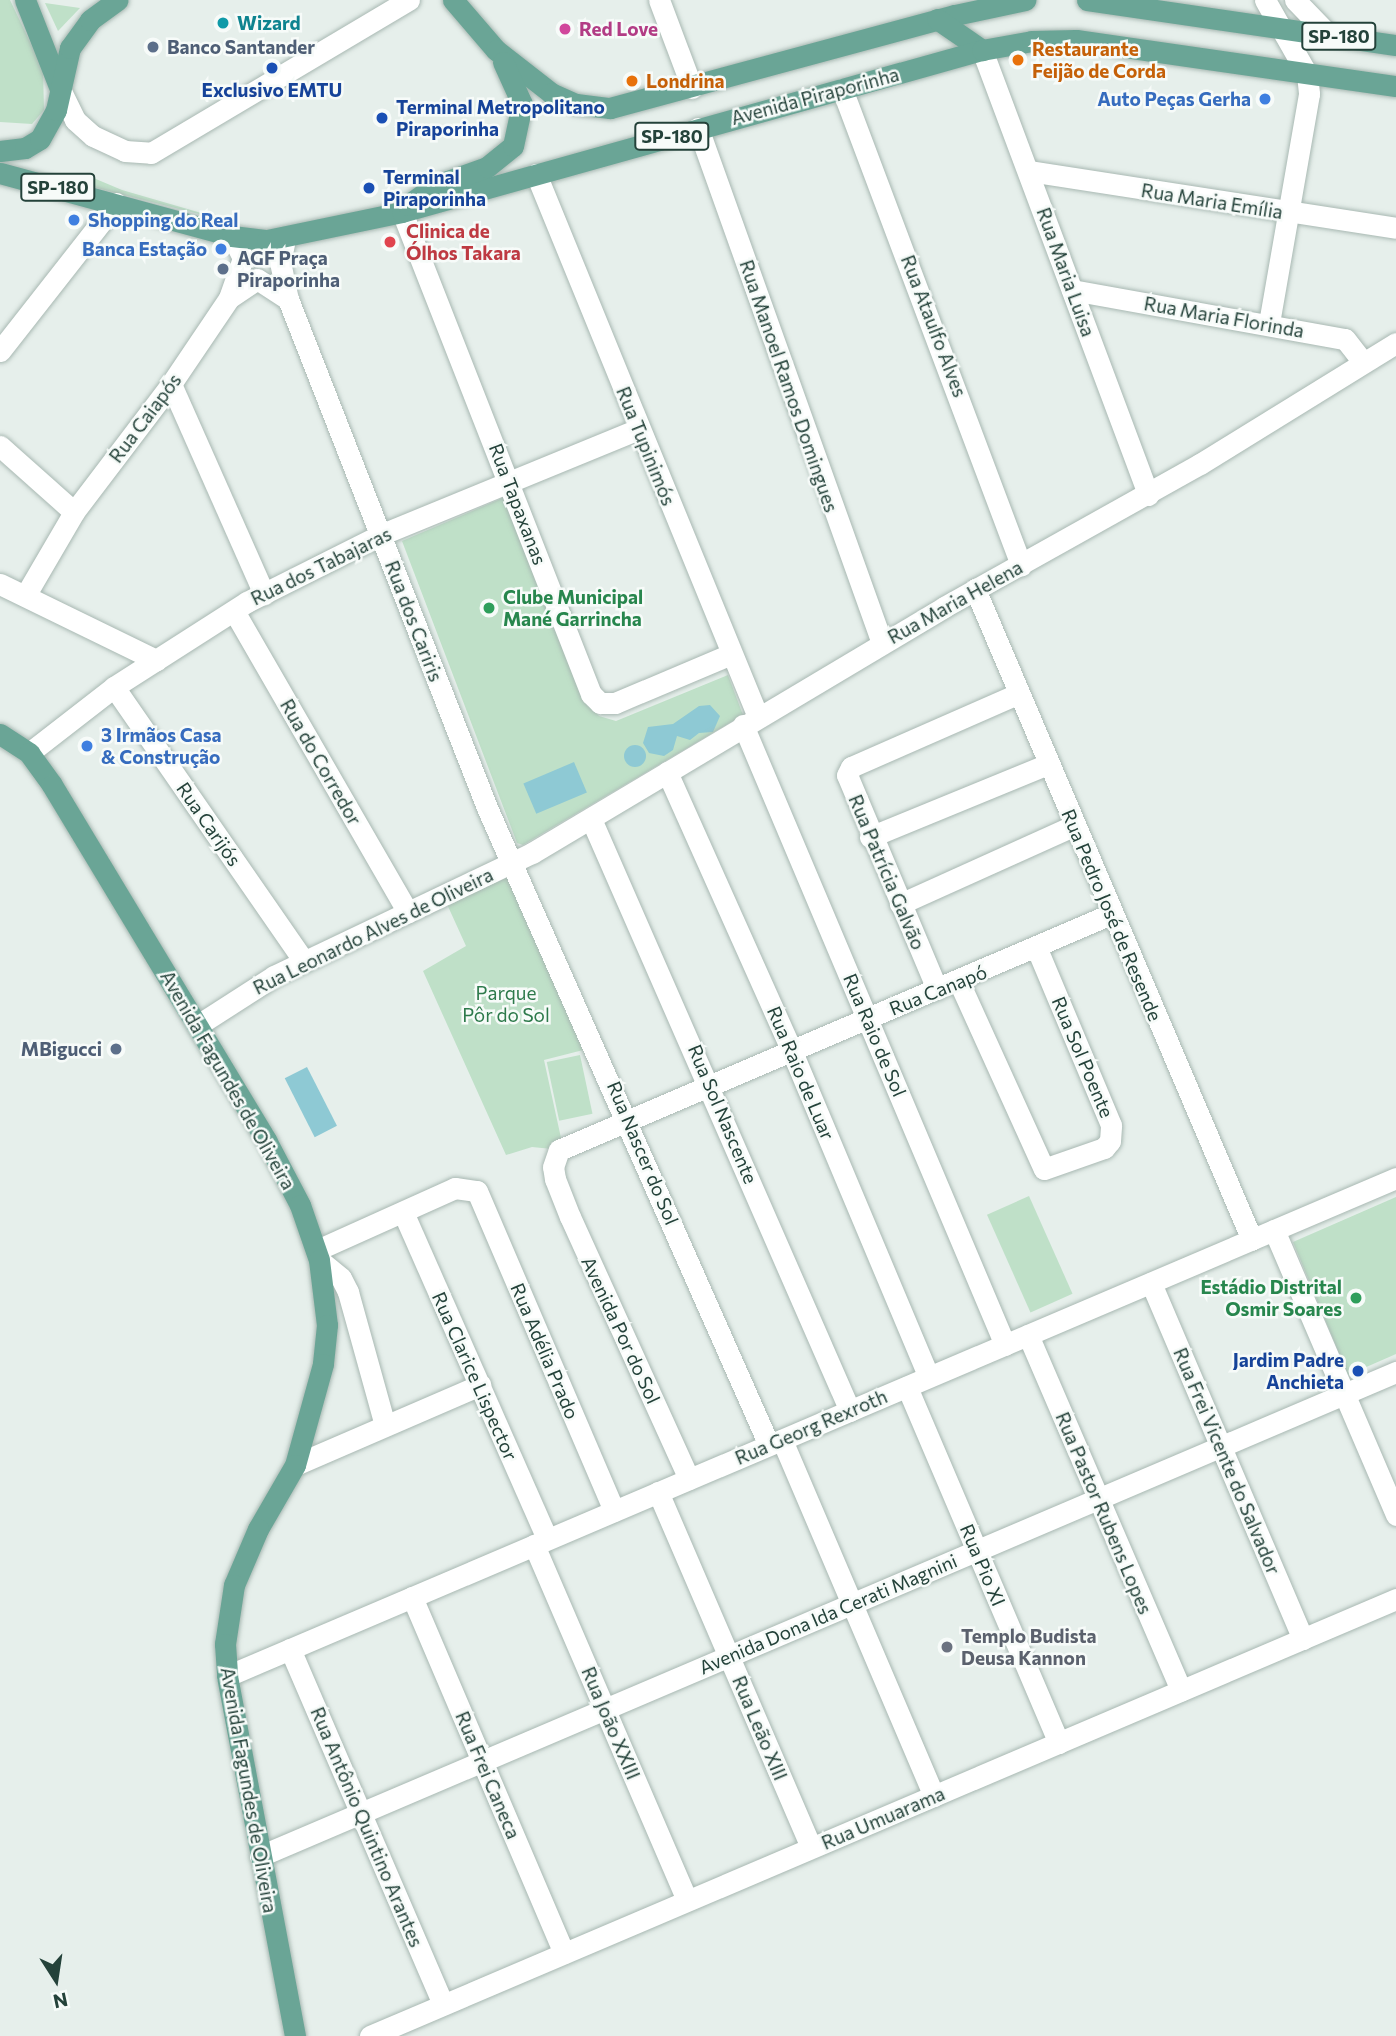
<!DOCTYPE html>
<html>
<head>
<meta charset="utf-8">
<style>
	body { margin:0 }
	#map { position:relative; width:1396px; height:2036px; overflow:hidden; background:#e6efeb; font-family:Commissioner,sans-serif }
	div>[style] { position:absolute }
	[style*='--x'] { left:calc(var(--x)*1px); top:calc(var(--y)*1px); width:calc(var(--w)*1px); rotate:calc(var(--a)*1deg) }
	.green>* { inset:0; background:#bfe0c8; transform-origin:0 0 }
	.water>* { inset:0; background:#8ec9d4; transform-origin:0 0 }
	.round { border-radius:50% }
	.roads { filter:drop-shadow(0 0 2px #a8b8b2) drop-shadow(0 0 2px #a8b8b2) }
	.minor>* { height:21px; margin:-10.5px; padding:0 10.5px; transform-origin:10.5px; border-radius:10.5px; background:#fff }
	.major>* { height:21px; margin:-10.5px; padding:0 10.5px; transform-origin:10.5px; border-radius:10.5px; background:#6aa596 }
	.dots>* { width:19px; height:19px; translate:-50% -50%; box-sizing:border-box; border:4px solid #f7fbf9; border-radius:50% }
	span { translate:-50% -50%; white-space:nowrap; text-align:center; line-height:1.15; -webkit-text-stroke:5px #f7fbf9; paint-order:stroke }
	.shield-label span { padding:2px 5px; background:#f7fbf9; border:2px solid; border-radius:5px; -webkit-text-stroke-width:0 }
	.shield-label { font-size:18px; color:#24423a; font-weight:700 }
	.culture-label { font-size:19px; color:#0d838f; font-weight:700 }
	.left { translate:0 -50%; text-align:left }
	.hotel-label { font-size:19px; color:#b23c85; font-weight:700 }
	.service-label { font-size:19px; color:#4e5e75; font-weight:700 }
	.right { translate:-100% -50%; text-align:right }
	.food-label { font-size:19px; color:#c56008; font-weight:700 }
	.transit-label { font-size:19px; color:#164399; font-weight:700 }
	.street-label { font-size:19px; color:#24423a }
	.shop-label { font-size:19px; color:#366cbe; font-weight:700 }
	.health-label { font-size:19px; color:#be3a42; font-weight:700 }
	.leisure-label { font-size:19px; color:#27864d; font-weight:700 }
	.park-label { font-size:19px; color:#2d7a4b }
	.worship-label { font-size:19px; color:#5b616d; font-weight:700 }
	.north { position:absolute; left:21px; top:1945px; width:70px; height:70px; -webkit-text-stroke:5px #f7fbf9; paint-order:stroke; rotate:168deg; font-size:19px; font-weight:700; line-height:28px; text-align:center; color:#24423a }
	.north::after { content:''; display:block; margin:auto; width:24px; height:32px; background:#24423a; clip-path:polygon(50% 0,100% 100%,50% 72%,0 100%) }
</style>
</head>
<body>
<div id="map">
	<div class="green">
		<div style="clip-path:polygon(0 0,10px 0,43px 69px,44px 110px,32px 124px,0 122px)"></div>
		<div style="clip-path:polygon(45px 3px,80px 8px,58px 31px)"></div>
		<div style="clip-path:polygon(84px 174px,122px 190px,246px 226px,77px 183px)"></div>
		<div style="clip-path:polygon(505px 497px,588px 703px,599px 716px,616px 721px,728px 675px,743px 715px,523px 845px,517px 843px,402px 541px)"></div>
		<div style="clip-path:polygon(510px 872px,595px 1047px,544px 1060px,561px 1138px,552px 1149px,532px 1147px,506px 1155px,423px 971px,466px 946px,446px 902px)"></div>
		<div style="left:580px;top:1055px;width:60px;height:34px;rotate:78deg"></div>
		<div style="left:1029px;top:1196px;width:107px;height:46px;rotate:66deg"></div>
		<div style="clip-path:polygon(1396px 1197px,1396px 1354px,1348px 1375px,1293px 1242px)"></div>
	</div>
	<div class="water">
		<div style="clip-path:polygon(710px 705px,720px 716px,713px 732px,699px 733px,690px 740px,677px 736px,673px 750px,664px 756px,649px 753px,643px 743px,648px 727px,673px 724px,699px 706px)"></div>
		<div class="round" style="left:624px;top:745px;width:22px;height:22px"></div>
		<div style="left:574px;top:762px;width:33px;height:55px;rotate:67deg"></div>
		<div style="left:307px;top:1067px;width:66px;height:25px;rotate:63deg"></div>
	</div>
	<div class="roads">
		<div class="minor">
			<div style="--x:659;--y:0;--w:94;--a:69.4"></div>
			<div style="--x:1265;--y:0;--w:85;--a:60.4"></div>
			<div style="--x:1307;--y:74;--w:20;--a:84"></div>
			<div style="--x:1309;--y:94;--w:232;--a:99.9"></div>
			<div style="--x:1295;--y:0;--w:47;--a:45.9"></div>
			<div style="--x:982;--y:50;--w:475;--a:69.5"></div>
			<div style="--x:842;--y:89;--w:509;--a:69.39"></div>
			<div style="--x:61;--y:91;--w:32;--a:64"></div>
			<div style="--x:75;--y:120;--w:24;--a:42"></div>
			<div style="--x:93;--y:136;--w:35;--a:25"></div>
			<div style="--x:125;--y:151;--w:26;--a:4"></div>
			<div style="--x:151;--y:153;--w:300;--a:-30.7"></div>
			<div style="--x:698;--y:128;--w:547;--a:70.34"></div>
			<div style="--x:1029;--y:171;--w:371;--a:8.8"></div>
			<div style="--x:536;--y:174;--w:587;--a:67.76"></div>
			<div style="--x:402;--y:212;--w:518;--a:68.59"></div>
			<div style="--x:591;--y:694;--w:13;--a:45"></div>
			<div style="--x:600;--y:703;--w:15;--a:0"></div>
			<div style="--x:615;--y:703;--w:126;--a:-22.9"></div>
			<div style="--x:285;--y:239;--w:24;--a:102"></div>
			<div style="--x:280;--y:262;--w:38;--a:78"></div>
			<div style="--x:288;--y:299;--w:549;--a:68.63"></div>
			<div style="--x:488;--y:810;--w:694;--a:66.13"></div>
			<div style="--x:1072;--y:290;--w:277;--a:10.2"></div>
			<div style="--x:1345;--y:339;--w:29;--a:52"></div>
			<div style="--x:232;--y:296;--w:30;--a:-34"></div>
			<div style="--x:257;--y:279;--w:37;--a:33"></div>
			<div style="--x:0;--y:351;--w:188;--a:-51.9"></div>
			<div style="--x:171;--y:384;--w:230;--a:66.1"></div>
			<div style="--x:0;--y:446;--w:99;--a:41.7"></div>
			<div style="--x:0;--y:584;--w:174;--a:26"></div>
			<div style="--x:975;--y:589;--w:707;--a:66.95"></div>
			<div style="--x:25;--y:596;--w:97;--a:-59.7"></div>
			<div style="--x:74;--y:512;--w:161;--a:-52.8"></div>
			<div style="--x:171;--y:384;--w:104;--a:-56"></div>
			<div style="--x:229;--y:298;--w:42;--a:-70.7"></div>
			<div style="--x:243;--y:258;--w:25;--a:-117"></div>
			<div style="--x:234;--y:611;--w:348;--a:60"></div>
			<div style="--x:114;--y:687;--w:333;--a:55.3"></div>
			<div style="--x:743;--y:725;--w:673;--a:67.09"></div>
			<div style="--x:29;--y:753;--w:108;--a:-37.8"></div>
			<div style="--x:114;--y:687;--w:158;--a:-32.6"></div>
			<div style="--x:247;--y:602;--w:149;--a:-26.7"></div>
			<div style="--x:380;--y:535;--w:280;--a:-22.3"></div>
			<div style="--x:667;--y:772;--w:309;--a:65.9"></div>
			<div style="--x:793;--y:1054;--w:350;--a:67.2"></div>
			<div style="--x:591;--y:819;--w:646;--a:66.37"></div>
			<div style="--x:870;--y:837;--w:192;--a:-22.3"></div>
			<div style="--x:900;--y:904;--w:190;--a:-24.3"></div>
			<div style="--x:959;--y:982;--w:205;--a:65.6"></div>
			<div style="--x:1044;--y:1169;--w:64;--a:-19.3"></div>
			<div style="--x:1104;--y:1148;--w:9;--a:-49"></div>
			<div style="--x:1110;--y:1141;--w:16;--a:-86"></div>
			<div style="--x:1111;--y:1125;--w:191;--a:-112.8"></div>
			<div style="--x:937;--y:989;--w:232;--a:-112.8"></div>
			<div style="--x:847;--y:775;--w:9;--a:-63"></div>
			<div style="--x:851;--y:767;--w:181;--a:-23.7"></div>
			<div style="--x:198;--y:1025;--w:90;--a:-32.8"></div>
			<div style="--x:274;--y:976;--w:286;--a:-25.5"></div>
			<div style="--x:532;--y:853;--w:480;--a:-30.8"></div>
			<div style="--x:944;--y:607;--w:293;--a:-29.2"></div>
			<div style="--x:1200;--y:464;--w:230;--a:-31.7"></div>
			<div style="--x:403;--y:1212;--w:357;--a:66.2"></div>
			<div style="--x:1274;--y:1230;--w:310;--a:66.8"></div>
			<div style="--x:317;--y:1250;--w:151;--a:-24.2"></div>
			<div style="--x:455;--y:1188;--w:22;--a:8"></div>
			<div style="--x:477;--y:1191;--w:348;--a:66.8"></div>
			<div style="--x:319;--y:1260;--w:28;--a:39"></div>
			<div style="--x:341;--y:1278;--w:16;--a:63"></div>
			<div style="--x:348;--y:1292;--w:138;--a:74.5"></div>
			<div style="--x:1151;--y:1283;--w:387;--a:66.9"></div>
			<div style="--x:1028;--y:1335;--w:387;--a:66.7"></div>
			<div style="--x:907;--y:1387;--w:387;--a:66.9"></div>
			<div style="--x:782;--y:1440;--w:387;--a:66.9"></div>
			<div style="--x:295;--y:1465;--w:202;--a:-23.4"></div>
			<div style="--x:689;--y:1479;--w:288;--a:-114.4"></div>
			<div style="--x:570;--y:1217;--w:41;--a:-111.5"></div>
			<div style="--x:555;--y:1179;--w:12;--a:-99"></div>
			<div style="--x:553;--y:1167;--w:18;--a:-71"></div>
			<div style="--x:559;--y:1150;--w:600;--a:-23.15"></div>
			<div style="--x:658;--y:1492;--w:387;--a:66.7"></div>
			<div style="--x:534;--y:1545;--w:387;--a:66.7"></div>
			<div style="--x:412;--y:1597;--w:387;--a:66.9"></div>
			<div style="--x:290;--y:1649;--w:387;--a:66.7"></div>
			<div style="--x:227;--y:1676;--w:1271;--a:-23.07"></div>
			<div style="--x:260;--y:1856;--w:1235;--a:-23.08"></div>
			<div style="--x:370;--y:2036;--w:1115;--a:-23.07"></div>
		</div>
		<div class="major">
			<div style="--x:25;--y:0;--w:96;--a:68.5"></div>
			<div style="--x:453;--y:0;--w:66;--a:49.3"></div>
			<div style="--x:496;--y:50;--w:70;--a:38"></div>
			<div style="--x:551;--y:93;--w:27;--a:24"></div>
			<div style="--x:576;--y:104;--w:34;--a:7"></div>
			<div style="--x:610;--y:108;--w:357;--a:-15.1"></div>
			<div style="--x:955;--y:15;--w:72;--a:-12.1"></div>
			<div style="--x:1087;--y:0;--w:312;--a:8.3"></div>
			<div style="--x:937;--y:19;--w:55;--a:34.6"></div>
			<div style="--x:0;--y:151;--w:25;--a:-7"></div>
			<div style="--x:25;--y:148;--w:17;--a:-31"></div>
			<div style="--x:40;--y:139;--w:33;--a:-61"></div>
			<div style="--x:56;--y:110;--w:64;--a:-77.3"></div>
			<div style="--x:70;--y:48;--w:34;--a:-54"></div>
			<div style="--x:90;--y:20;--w:34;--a:-36"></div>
			<div style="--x:0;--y:173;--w:240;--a:15.2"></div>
			<div style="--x:232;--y:236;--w:35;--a:7"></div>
			<div style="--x:267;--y:240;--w:138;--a:-11.7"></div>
			<div style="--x:402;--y:212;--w:602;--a:-15.61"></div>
			<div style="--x:982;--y:50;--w:51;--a:-10.2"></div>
			<div style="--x:1032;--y:41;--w:44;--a:-1.3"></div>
			<div style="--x:1076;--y:40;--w:323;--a:8.2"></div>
			<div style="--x:408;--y:205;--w:32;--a:-36"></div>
			<div style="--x:434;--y:186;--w:56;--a:-19.7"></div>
			<div style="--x:487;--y:167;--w:33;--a:-39"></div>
			<div style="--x:513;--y:146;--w:43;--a:-77.9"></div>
			<div style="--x:522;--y:104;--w:46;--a:-114.3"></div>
			<div style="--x:0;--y:734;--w:35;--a:33"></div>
			<div style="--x:29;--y:753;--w:39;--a:54"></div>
			<div style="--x:52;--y:785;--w:415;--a:58.9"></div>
			<div style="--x:266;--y:1140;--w:73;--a:62.4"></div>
			<div style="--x:300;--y:1205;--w:58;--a:70.9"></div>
			<div style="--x:319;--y:1260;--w:65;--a:83"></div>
			<div style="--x:327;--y:1325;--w:39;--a:96"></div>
			<div style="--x:323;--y:1364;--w:105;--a:105.5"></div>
			<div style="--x:295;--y:1465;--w:74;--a:120"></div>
			<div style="--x:258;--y:1529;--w:61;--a:113.2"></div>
			<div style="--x:234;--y:1585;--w:60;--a:98.7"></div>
			<div style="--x:225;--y:1644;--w:32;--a:86"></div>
			<div style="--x:227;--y:1676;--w:366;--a:79.3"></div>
		</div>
	</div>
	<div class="dots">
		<div style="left:223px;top:23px;background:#0f9aa8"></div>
		<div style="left:565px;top:29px;background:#d1479c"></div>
		<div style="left:153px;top:47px;background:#5c6f8a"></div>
		<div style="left:1018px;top:60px;background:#e8710a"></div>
		<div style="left:272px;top:68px;background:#1a4fb4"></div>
		<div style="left:632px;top:81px;background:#e8710a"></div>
		<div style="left:1265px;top:99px;background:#3f7fe0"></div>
		<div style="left:382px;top:118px;background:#1a4fb4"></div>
		<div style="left:369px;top:188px;background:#1a4fb4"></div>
		<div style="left:74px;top:220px;background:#3f7fe0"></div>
		<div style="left:390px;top:242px;background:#e0444e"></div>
		<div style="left:221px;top:249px;background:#3f7fe0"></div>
		<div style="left:223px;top:269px;background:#5c6f8a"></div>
		<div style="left:489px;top:608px;background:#2e9e5b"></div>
		<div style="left:87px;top:746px;background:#3f7fe0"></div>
		<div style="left:116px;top:1049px;background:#5c6f8a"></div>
		<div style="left:1356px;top:1298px;background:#2e9e5b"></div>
		<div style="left:1358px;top:1371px;background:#1a4fb4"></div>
		<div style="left:947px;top:1647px;background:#6b7280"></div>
	</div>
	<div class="shield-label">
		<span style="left:1339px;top:36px">SP-180</span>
		<span style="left:672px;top:136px">SP-180</span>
		<span style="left:58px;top:187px">SP-180</span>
	</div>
	<div class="culture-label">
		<span class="left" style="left:237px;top:23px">Wizard</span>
	</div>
	<div class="hotel-label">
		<span class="left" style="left:579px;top:29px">Red Love</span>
	</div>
	<div class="service-label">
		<span class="left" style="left:167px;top:47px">Banco Santander</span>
		<span class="left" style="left:237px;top:269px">AGF Praça<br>Piraporinha</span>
		<span class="right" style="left:102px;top:1049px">MBigucci</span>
	</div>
	<div class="food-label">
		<span class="left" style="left:1032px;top:60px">Restaurante<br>Feijão de Corda</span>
		<span class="left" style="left:646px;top:81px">Londrina</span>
	</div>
	<div class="transit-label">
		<span style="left:272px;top:90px">Exclusivo EMTU</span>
		<span class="left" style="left:396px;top:118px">Terminal Metropolitano<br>Piraporinha</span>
		<span class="left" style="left:383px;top:188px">Terminal<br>Piraporinha</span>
		<span class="right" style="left:1344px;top:1371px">Jardim Padre<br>Anchieta</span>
	</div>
	<div class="street-label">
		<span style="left:815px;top:96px;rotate:-15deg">Avenida Piraporinha</span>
		<span style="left:1212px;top:201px;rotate:9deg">Rua Maria Emília</span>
		<span style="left:1066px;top:272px;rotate:70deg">Rua Maria Luisa</span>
		<span style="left:1224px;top:317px;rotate:10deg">Rua Maria Florinda</span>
		<span style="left:934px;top:326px;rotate:69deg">Rua Ataulfo Alves</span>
		<span style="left:789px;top:386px;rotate:71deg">Rua Manoel Ramos Domingues</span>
		<span style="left:145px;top:418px;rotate:-53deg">Rua Caiapós</span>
		<span style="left:646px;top:446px;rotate:68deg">Rua Tupinimós</span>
		<span style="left:518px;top:504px;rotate:69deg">Rua Tapaxanas</span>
		<span style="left:321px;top:566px;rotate:-26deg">Rua dos Tabajaras</span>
		<span style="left:955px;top:602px;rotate:-29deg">Rua Maria Helena</span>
		<span style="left:414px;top:621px;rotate:69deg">Rua dos Cariris</span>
		<span style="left:321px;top:762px;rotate:60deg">Rua do Corredor</span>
		<span style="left:209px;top:824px;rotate:55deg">Rua Carijós</span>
		<span style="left:887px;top:872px;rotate:67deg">Rua Patrícia Galvão</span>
		<span style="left:1112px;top:915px;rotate:67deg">Rua Pedro José de Resende</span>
		<span style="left:373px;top:931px;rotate:-26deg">Rua Leonardo Alves de Oliveira</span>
		<span style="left:938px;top:990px;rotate:-22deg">Rua Canapó</span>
		<span style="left:875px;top:1035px;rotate:67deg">Rua Raio de Sol</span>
		<span style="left:1083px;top:1057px;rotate:67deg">Rua Sol Poente</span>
		<span style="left:801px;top:1073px;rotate:67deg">Rua Raio de Luar</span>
		<span style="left:228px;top:1080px;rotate:60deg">Avenida Fagundes de Oliveira</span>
		<span style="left:723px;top:1114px;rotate:67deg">Rua Sol Nascente</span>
		<span style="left:643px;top:1153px;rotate:67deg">Rua Nascer do Sol</span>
		<span style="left:621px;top:1330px;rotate:65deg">Avenida Por do Sol</span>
		<span style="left:545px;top:1351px;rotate:67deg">Rua Adélia Prado</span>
		<span style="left:475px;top:1376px;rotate:66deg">Rua Clarice Lispector</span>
		<span style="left:811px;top:1427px;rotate:-23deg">Rua Georg Rexroth</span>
		<span style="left:1227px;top:1461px;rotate:67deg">Rua Frei Vicente do Salvador</span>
		<span style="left:1104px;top:1513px;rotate:67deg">Rua Pastor Rubens Lopes</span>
		<span style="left:983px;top:1565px;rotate:67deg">Rua Pio XI</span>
		<span style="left:828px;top:1614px;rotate:-23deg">Avenida Dona Ida Cerati Magnini</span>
		<span style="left:611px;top:1723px;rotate:67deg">Rua João XXIII</span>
		<span style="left:760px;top:1728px;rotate:67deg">Rua Leão XIII</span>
		<span style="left:488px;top:1775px;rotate:67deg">Rua Frei Caneca</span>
		<span style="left:249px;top:1790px;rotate:80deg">Avenida Fagundes de Oliveira</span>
		<span style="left:883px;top:1818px;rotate:-23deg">Rua Umuarama</span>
		<span style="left:367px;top:1827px;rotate:67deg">Rua Antônio Quintino Arantes</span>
	</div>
	<div class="shop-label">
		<span class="right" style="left:1251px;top:99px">Auto Peças Gerha</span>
		<span class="left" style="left:88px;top:220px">Shopping do Real</span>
		<span class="right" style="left:207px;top:249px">Banca Estação</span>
		<span class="left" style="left:101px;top:746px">3 Irmãos Casa<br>&amp; Construção</span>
	</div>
	<div class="health-label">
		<span class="left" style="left:406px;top:242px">Clinica de<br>Ólhos Takara</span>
	</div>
	<div class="leisure-label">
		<span class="left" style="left:503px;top:608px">Clube Municipal<br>Mané Garrincha</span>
		<span class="right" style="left:1342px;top:1298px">Estádio Distrital<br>Osmir Soares</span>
	</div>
	<div class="park-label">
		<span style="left:506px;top:1004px">Parque<br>Pôr do Sol</span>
	</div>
	<div class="worship-label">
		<span class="left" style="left:961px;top:1647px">Templo Budista<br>Deusa Kannon</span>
	</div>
	<div class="north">N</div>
</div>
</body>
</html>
